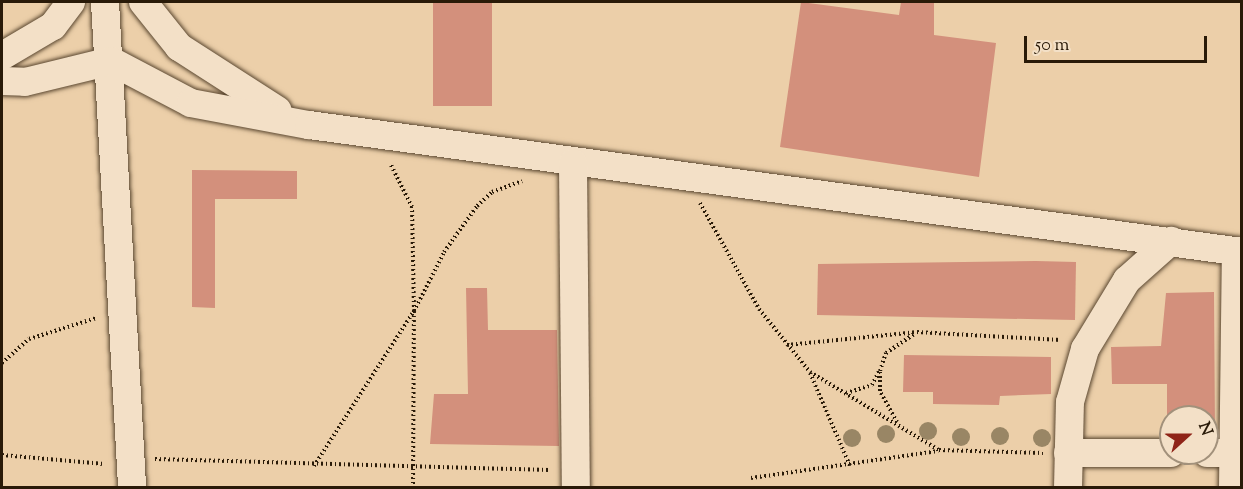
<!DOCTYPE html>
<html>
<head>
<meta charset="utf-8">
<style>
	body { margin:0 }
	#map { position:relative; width:1243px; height:489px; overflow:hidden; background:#eccfa9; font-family:"Sorts Mill Goudy",serif }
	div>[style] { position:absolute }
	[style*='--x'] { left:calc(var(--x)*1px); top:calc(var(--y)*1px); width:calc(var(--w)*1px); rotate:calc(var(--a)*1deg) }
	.building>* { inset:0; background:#d3907c; transform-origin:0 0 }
	.path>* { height:4px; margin-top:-2px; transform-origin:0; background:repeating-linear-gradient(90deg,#291a08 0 1.5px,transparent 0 4.5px) }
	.roads { filter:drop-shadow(0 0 2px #5a4730) drop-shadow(0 0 2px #5a4730) }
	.minor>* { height:28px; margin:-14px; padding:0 14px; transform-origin:14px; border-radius:14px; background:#f3e0c7 }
	.trees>* { width:18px; height:18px; margin:-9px; border-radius:50%; background:#998665 }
	span { translate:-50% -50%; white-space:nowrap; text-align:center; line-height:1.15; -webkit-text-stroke:4.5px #f3e0c7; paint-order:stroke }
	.frame { position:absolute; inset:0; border:3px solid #291a08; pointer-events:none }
	.north { position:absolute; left:1159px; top:405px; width:60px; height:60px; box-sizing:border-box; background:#f3e0c7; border:2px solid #a2917b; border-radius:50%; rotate:69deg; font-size:16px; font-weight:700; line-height:24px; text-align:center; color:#291a08 }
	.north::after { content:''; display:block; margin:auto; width:21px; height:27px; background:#8f2418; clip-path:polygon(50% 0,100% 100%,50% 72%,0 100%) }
	.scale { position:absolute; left:1024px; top:36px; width:183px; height:27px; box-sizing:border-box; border:3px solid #291a08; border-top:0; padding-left:8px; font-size:18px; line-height:21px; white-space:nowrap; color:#291a08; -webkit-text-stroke:4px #f3e0c7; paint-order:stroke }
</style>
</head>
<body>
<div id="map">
	<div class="building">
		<div style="left:433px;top:2px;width:59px;height:104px"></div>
		<div style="clip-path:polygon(801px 2px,899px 15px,901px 2px,934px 2px,934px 35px,996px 43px,979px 177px,780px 147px)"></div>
		<div style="clip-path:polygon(192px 170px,297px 171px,297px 199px,215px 199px,215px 308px,192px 307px)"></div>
		<div style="clip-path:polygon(1036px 261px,1076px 262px,1075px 320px,817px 315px,818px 264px)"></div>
		<div style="clip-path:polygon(466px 288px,487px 288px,488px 330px,557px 330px,559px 446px,430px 444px,434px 394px,468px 394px)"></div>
		<div style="clip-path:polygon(1214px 292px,1215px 434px,1207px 434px,1207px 417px,1171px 417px,1167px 435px,1167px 384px,1112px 384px,1111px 347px,1161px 346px,1166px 293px)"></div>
		<div style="clip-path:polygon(904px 355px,1051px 357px,1051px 394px,1000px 396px,999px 405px,933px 404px,933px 392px,903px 392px)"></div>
	</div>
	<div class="path">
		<div style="--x:700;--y:203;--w:121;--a:60.9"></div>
		<div style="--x:759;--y:309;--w:81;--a:51"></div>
		<div style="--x:810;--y:372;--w:151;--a:31.2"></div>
		<div style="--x:939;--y:450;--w:104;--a:1.7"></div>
		<div style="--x:787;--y:345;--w:131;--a:-5.7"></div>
		<div style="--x:917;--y:332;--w:144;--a:3.2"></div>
		<div style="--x:2;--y:363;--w:36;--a:-42"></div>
		<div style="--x:29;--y:339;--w:70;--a:-17.4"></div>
		<div style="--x:810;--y:373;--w:101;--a:66.7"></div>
		<div style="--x:846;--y:393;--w:27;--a:-17"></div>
		<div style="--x:872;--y:385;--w:16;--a:-63"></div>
		<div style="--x:897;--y:422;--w:35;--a:-119"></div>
		<div style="--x:880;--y:391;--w:20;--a:-90"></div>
		<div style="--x:880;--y:371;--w:19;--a:-72"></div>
		<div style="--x:886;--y:353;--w:34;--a:-34"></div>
		<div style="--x:2;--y:455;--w:103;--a:5"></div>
		<div style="--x:155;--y:459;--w:394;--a:1.6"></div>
		<div style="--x:314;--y:466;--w:184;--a:-57.2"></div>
		<div style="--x:414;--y:311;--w:104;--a:-91.1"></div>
		<div style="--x:412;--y:207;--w:49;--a:-116.6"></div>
		<div style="--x:751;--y:478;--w:189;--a:-8.2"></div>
		<div style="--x:413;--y:488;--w:177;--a:-89.7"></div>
		<div style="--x:414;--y:311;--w:66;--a:-63"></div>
		<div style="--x:444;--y:252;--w:57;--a:-54.3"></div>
		<div style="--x:477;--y:206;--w:21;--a:-43"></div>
		<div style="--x:492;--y:192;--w:32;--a:-20"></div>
	</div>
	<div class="roads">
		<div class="minor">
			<div style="--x:105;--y:2;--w:487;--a:86.8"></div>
			<div style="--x:143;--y:2;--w:58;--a:51.3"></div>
			<div style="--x:179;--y:47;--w:117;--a:32.7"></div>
			<div style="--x:2;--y:56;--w:59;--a:-30.5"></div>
			<div style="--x:53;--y:26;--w:30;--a:-53"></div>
			<div style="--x:2;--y:81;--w:23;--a:2"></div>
			<div style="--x:25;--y:82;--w:89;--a:-13.7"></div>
			<div style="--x:111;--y:61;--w:90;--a:27.7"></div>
			<div style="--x:191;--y:103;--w:120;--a:10.6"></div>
			<div style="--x:309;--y:125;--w:942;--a:7.75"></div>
			<div style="--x:573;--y:163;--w:325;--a:89.5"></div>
			<div style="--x:1068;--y:453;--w:103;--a:0"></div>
			<div style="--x:1207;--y:453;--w:35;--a:0"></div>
			<div style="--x:1068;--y:488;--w:86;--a:-88.7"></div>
			<div style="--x:1070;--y:402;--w:55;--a:-74.2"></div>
			<div style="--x:1085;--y:349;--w:81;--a:-58.7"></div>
			<div style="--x:1127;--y:280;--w:59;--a:-41.6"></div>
			<div style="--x:1233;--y:488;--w:236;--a:-89.3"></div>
		</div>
	</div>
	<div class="trees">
		<div style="left:928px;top:431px"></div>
		<div style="left:886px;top:434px"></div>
		<div style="left:1000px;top:436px"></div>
		<div style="left:961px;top:437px"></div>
		<div style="left:852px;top:438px"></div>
		<div style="left:1042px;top:438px"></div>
	</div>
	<div class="frame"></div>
	<div class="north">N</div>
	<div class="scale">50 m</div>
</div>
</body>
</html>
